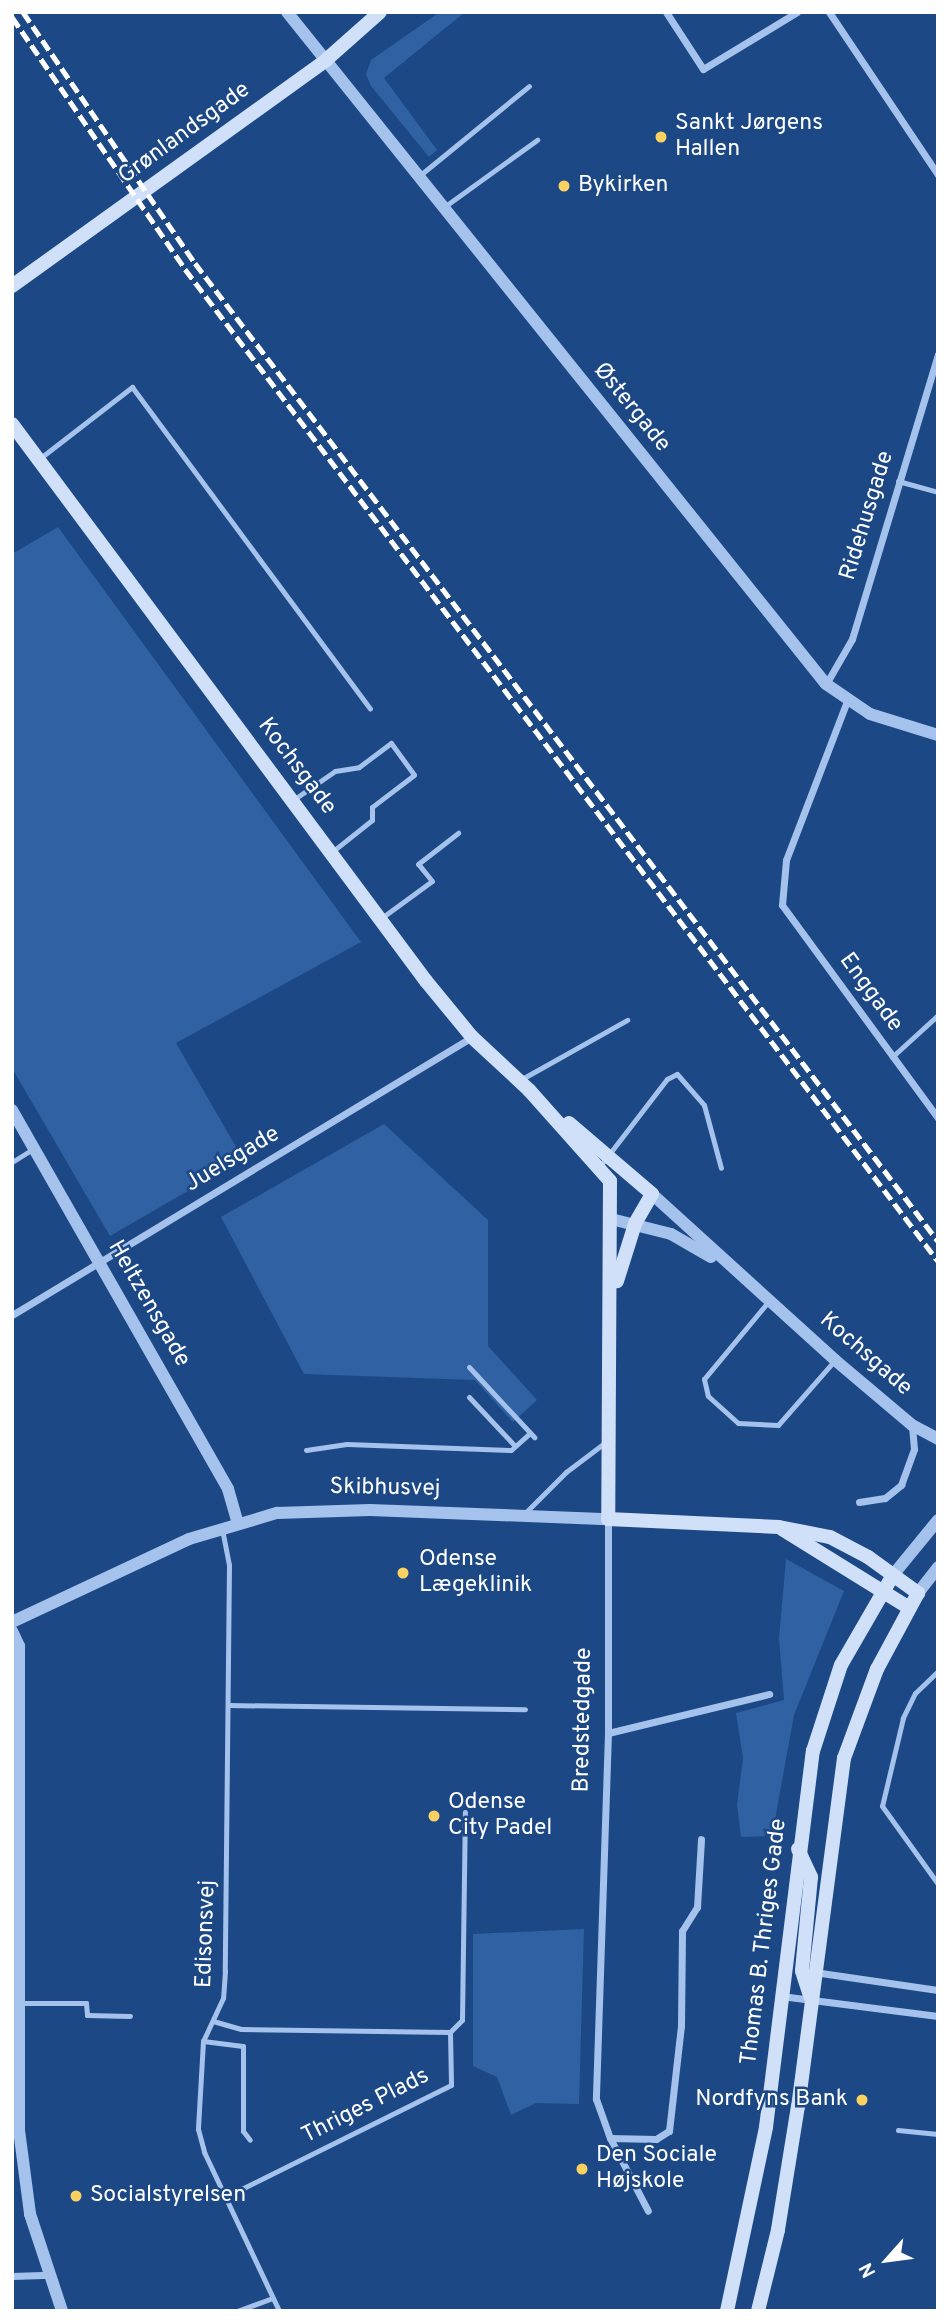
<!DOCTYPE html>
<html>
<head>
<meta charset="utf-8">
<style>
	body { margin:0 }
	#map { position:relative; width:950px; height:2323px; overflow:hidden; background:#1c4886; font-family:Overpass,sans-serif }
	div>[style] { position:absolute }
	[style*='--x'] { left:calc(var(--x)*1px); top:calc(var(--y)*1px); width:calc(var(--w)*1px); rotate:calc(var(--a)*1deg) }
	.green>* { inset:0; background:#3061a3 }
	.service>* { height:5px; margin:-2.5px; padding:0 2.5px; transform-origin:2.5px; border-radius:2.5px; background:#a4c2eb }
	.minor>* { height:7px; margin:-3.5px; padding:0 3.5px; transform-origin:3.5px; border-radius:3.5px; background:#a4c2eb }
	.tertiary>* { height:12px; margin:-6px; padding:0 6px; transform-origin:6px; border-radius:6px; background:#a4c2eb }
	.secondary>* { height:14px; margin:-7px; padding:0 7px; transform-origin:7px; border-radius:7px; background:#d0e0f8 }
	.rail>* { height:5px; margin-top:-2.5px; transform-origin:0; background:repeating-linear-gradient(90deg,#fff 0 12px,transparent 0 17px) }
	.dots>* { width:19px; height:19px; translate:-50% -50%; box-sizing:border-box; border:4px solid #1c4886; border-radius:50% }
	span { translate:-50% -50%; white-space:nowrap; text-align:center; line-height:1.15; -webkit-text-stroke:5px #1c4886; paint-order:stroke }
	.poi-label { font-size:23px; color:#fff }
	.left { translate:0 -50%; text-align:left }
	.right { translate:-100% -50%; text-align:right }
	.street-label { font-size:23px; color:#fff }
	.frame { position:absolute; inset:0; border:14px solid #fff; pointer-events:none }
	.north { position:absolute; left:852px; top:2225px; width:70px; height:70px; -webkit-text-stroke:5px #1c4886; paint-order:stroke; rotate:242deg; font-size:19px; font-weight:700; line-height:28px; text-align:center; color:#fff }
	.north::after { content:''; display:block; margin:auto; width:24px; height:32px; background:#fff; clip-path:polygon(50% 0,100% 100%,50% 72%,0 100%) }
</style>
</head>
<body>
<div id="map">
	<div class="green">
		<div style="clip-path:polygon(440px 12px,465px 12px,384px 78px,437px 150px,429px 157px,371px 86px,366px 74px,371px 60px)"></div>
		<div style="clip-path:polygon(58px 527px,361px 942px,176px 1043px,243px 1159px,110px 1236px,12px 1068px,12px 554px)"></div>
		<div style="clip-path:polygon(384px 1124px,488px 1220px,488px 1346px,537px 1400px,513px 1422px,475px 1380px,304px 1374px,221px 1217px)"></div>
		<div style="clip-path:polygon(786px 1559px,844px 1591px,794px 1715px,772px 1836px,741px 1837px,737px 1805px,743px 1758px,736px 1713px,784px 1700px,779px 1638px)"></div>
		<div style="clip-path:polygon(584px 1929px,579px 2104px,536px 2103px,511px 2115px,497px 2077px,473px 2066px,473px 1934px)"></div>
	</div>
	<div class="service">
		<div style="--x:419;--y:176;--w:142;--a:-39.3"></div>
		<div style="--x:444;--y:207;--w:115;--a:-35.8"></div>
		<div style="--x:39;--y:459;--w:118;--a:-37.7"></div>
		<div style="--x:132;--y:387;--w:400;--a:53.5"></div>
		<div style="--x:898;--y:481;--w:41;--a:15.4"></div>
		<div style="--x:293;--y:800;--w:51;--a:-34.6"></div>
		<div style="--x:335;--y:771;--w:24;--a:-9"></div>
		<div style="--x:359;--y:767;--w:40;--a:-37"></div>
		<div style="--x:391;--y:743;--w:39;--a:54"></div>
		<div style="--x:414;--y:775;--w:53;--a:142.7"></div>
		<div style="--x:372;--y:807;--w:13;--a:90"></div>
		<div style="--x:372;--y:820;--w:50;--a:141.5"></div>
		<div style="--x:380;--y:919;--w:64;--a:-36.2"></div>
		<div style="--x:432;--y:881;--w:22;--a:-129"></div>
		<div style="--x:418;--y:864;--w:51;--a:-37.8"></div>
		<div style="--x:892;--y:1057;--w:62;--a:-42.4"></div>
		<div style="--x:520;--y:1080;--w:123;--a:-29.3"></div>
		<div style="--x:12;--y:1162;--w:25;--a:-32"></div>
		<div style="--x:600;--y:1166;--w:110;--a:-52.4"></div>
		<div style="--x:667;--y:1079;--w:11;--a:-27"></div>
		<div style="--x:677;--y:1074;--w:41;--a:48.9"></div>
		<div style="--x:704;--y:1105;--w:65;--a:74.9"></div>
		<div style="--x:768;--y:1302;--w:100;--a:129.7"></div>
		<div style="--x:704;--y:1379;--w:17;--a:77"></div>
		<div style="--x:708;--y:1396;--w:40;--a:42"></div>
		<div style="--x:738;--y:1423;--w:40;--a:2.9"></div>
		<div style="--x:778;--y:1425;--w:85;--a:-48.8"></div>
		<div style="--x:469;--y:1367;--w:96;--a:47.1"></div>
		<div style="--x:469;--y:1397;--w:67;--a:46.8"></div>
		<div style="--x:306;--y:1450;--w:41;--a:-8.3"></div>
		<div style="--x:347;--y:1444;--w:164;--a:2.1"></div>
		<div style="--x:511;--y:1450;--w:25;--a:-42"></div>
		<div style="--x:525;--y:1513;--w:58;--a:-45"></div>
		<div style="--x:566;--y:1472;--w:51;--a:-37.1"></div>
		<div style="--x:222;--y:1529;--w:37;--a:79"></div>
		<div style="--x:229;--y:1565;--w:406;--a:90.6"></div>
		<div style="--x:225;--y:1971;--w:27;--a:94"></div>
		<div style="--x:223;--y:1998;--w:47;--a:114.9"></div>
		<div style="--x:203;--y:2041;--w:88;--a:93.3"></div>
		<div style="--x:198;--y:2129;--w:24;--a:75"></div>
		<div style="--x:204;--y:2152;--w:176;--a:64.7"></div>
		<div style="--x:938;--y:1671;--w:32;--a:136"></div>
		<div style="--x:915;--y:1693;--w:28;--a:116"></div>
		<div style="--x:903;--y:1718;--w:90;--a:103.4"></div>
		<div style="--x:882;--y:1806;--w:96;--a:54.3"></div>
		<div style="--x:228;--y:1705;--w:297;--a:0.8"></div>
		<div style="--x:18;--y:2003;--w:68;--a:0"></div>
		<div style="--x:86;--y:2003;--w:12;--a:85"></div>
		<div style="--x:87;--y:2015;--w:43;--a:1.3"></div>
		<div style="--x:213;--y:2021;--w:29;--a:16"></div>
		<div style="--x:241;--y:2029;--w:209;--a:0.8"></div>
		<div style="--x:450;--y:2032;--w:53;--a:88.9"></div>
		<div style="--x:451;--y:2085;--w:252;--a:153.6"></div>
		<div style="--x:450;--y:2032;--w:17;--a:-45"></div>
		<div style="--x:462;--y:2020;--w:208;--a:-89.2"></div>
		<div style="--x:203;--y:2041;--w:40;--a:7.1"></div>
		<div style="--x:243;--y:2046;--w:85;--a:90"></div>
		<div style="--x:243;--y:2131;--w:11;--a:52"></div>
		<div style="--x:898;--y:2130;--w:40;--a:5.7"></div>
		<div style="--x:237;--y:2311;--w:38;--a:-20"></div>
	</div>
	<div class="minor">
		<div style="--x:666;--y:12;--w:68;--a:57"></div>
		<div style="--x:703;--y:69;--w:110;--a:-31.2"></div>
		<div style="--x:829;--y:12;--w:196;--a:56.2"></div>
		<div style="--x:826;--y:684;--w:52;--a:-60"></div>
		<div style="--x:852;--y:639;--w:298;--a:-73.2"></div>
		<div style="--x:847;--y:701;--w:170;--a:111"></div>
		<div style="--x:786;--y:860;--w:45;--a:95.1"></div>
		<div style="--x:782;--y:905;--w:264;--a:53.8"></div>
		<div style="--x:12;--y:1315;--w:537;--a:-31.15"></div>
		<div style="--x:859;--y:1502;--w:26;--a:-9"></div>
		<div style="--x:885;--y:1498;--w:21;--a:-39"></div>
		<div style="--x:901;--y:1485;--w:38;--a:-70"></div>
		<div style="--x:914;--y:1449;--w:24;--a:-95"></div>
		<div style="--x:608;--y:1519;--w:214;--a:90"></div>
		<div style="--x:608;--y:1733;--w:366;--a:91.9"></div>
		<div style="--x:596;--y:2099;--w:41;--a:70.3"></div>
		<div style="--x:610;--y:2138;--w:82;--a:62.5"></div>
		<div style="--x:608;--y:1733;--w:166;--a:-13.6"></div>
		<div style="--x:814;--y:1972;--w:125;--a:8.3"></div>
		<div style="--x:781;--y:1996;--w:158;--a:7.3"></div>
		<div style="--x:610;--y:2138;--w:46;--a:1.2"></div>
		<div style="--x:656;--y:2139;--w:15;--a:-32"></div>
		<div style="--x:669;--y:2131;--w:106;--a:-83.5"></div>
		<div style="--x:681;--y:2026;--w:95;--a:-89.4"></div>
		<div style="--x:682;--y:1931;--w:28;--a:-58"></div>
		<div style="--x:697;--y:1907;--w:68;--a:-86.6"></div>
		<div style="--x:12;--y:2276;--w:38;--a:-2"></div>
	</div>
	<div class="tertiary">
		<div style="--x:287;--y:12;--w:861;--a:51.27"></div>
		<div style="--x:826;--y:684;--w:53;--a:34.3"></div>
		<div style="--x:870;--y:714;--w:71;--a:17.2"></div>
		<div style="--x:12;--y:1110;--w:436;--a:60.3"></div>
		<div style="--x:228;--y:1489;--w:35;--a:74"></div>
		<div style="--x:652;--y:1194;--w:247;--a:42.2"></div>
		<div style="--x:835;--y:1360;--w:101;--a:40.2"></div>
		<div style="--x:912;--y:1425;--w:30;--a:28"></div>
		<div style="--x:611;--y:1219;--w:62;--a:14"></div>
		<div style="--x:671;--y:1234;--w:46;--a:29.9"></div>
		<div style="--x:893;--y:1575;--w:71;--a:-50.7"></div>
		<div style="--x:918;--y:1593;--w:33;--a:-52"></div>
		<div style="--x:12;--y:1622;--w:195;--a:-25.1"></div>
		<div style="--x:189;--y:1539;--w:92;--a:-16.5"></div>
		<div style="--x:277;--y:1513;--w:93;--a:-1.8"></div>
		<div style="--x:370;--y:1510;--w:238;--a:2.2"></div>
		<div style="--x:12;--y:1631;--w:17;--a:65"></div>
		<div style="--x:19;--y:1646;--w:484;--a:90"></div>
		<div style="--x:19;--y:2130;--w:85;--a:82.5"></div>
		<div style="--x:30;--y:2214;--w:102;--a:71.7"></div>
	</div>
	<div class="secondary">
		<div style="--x:12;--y:286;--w:387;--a:-35.7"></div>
		<div style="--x:326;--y:60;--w:72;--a:-41.6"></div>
		<div style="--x:12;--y:424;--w:694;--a:53.38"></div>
		<div style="--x:426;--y:981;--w:72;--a:50.6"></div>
		<div style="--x:472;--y:1037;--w:78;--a:42.9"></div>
		<div style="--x:529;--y:1090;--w:122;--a:48.3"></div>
		<div style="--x:569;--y:1123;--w:109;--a:40.5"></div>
		<div style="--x:652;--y:1194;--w:34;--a:120"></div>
		<div style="--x:635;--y:1224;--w:60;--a:107.5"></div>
		<div style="--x:610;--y:1181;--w:338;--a:90.3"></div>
		<div style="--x:608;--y:1519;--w:171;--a:2.7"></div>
		<div style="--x:779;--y:1527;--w:52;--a:11.1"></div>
		<div style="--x:830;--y:1537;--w:43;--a:27.8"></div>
		<div style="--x:868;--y:1557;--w:62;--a:35.8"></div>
		<div style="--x:918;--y:1593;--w:86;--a:118.3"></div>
		<div style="--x:877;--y:1669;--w:95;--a:110.3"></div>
		<div style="--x:844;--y:1758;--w:351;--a:97.5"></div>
		<div style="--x:798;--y:2106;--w:126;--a:99.2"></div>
		<div style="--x:778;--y:2230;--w:83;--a:103.9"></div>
		<div style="--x:782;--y:1529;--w:148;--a:31.8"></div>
		<div style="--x:798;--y:1849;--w:31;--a:65"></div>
		<div style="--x:811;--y:1877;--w:94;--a:95.5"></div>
		<div style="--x:802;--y:1971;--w:26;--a:72"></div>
		<div style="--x:727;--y:2311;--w:188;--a:-78"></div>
		<div style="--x:766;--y:2127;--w:379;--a:-82.9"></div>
		<div style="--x:813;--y:1751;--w:90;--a:-72"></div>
		<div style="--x:841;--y:1665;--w:104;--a:-60"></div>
	</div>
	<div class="rail">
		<div style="--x:23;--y:12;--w:304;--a:55.6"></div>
		<div style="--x:195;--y:263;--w:1228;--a:52.78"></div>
		<div style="--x:12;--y:17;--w:306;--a:55.5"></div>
		<div style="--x:185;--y:269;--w:1245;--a:52.8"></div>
	</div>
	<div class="dots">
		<div style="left:661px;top:137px;background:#fbd262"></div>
		<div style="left:564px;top:186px;background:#fbd262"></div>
		<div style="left:403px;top:1573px;background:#fbd262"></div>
		<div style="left:434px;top:1816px;background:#fbd262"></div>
		<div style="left:862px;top:2100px;background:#fbd262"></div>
		<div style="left:582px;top:2169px;background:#fbd262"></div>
		<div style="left:76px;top:2196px;background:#fbd262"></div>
	</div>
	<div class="poi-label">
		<span class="left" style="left:675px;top:137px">Sankt Jørgens<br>Hallen</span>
		<span class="left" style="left:578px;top:186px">Bykirken</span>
		<span class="left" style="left:419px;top:1573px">Odense<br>Lægeklinik</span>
		<span class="left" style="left:448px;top:1816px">Odense<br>City Padel</span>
		<span class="right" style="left:848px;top:2100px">Nordfyns Bank</span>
		<span class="left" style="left:596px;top:2169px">Den Sociale<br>Højskole</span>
		<span class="left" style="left:90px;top:2196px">Socialstyrelsen</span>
	</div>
	<div class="street-label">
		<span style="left:185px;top:134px;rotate:-36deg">Grønlandsgade</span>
		<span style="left:631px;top:408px;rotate:51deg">Østergade</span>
		<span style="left:868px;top:516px;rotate:-73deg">Ridehusgade</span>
		<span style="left:296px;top:767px;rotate:53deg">Kochsgade</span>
		<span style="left:870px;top:993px;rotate:54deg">Enggade</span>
		<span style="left:233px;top:1160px;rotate:-31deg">Juelsgade</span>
		<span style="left:148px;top:1304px;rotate:60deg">Heltzensgade</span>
		<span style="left:865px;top:1355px;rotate:41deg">Kochsgade</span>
		<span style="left:385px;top:1489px;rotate:1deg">Skibhusvej</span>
		<span style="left:584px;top:1720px;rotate:-89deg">Bredstedgade</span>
		<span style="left:207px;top:1934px;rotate:-88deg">Edisonsvej</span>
		<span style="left:765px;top:1942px;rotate:-83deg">Thomas B. Thriges Gade</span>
		<span style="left:366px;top:2107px;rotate:-27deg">Thriges Plads</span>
	</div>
	<div class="frame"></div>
	<div class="north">N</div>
</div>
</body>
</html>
